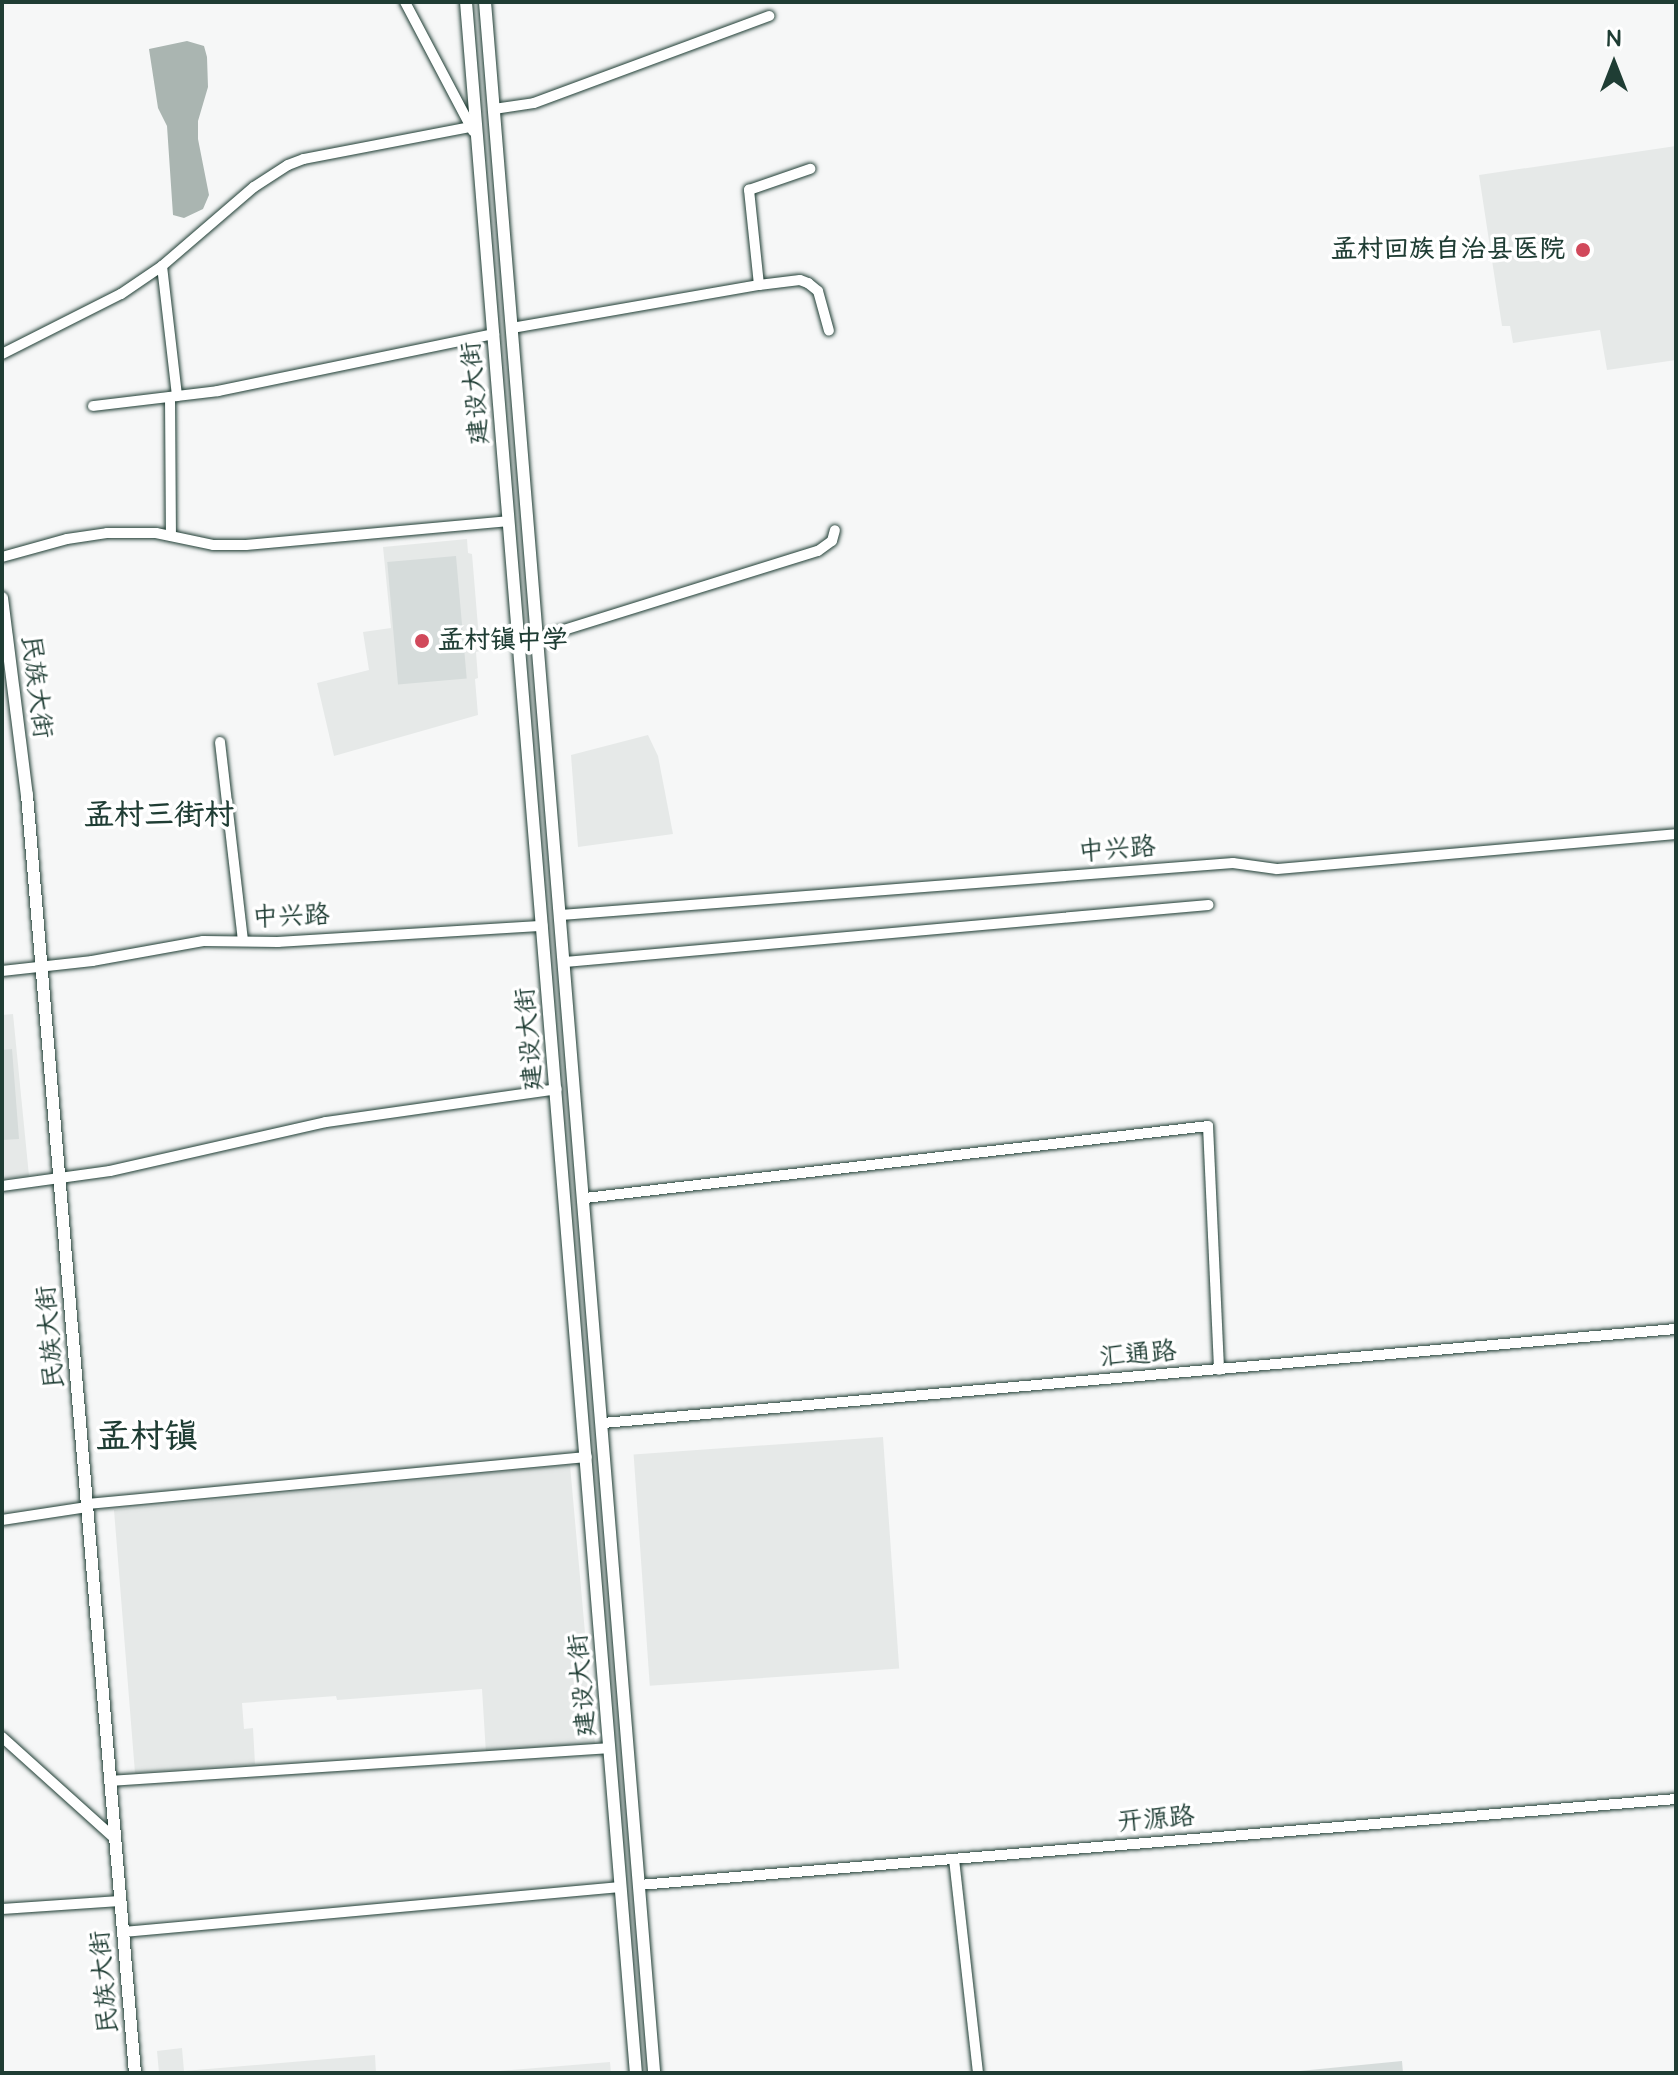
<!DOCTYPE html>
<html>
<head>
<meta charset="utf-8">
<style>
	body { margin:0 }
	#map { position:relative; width:1678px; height:2075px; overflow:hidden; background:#f6f7f7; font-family:"Architects Daughter","LXGW WenKai TC",sans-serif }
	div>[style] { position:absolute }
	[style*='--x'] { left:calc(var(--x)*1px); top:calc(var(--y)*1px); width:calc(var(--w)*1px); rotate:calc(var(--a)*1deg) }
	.built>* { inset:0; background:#e6e9e8; transform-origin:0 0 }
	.green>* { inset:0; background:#d6dcdb; transform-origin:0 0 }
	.water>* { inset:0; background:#aab5b1 }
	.roads { filter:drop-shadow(0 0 2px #1f3d34) drop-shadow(0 0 2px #1f3d34) }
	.minor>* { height:10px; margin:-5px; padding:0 5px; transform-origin:5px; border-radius:5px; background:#fff }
	.major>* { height:12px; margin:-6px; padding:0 6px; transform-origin:6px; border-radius:6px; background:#fff }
	.dots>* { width:22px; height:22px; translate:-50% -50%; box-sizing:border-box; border:4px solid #fff; border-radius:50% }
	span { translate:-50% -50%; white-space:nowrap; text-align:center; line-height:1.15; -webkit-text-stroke:7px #fff; paint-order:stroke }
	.poi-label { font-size:26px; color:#1f3d34; font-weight:700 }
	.right { translate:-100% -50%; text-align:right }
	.left { translate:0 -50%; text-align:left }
	.street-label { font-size:26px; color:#1f3d34 }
	.quarter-label { font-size:30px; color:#1f3d34; font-weight:700 }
	.district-label { font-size:34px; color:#1f3d34; font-weight:700 }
	.frame { position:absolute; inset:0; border:4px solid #1f3d34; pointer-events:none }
	.north { position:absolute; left:1574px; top:24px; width:80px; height:80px; -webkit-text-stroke:6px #fff; paint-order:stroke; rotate:0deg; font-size:22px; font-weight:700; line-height:32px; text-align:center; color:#1f3d34 }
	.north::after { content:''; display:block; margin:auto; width:28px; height:36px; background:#1f3d34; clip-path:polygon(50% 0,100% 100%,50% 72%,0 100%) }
</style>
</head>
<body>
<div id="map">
	<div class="built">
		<div style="clip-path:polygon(1676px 146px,1676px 360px,1607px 370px,1600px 330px,1513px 343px,1510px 326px,1502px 326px,1479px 175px)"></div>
		<div style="clip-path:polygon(467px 539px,468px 553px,472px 554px,480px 651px,476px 652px,478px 678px,475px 679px,478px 715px,334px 756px,317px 683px,369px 670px,363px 632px,391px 628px,383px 547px)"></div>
		<div style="clip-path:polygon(648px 735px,658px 756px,673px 834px,578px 847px,571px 755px)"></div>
		<div style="clip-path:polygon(13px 1014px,29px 1176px,2px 1179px,2px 1015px)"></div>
		<div style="left:883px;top:1437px;width:232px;height:250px;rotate:86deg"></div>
		<div style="clip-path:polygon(570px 1465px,595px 1744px,486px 1754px,482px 1689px,337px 1700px,336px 1696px,242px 1703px,244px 1729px,253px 1728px,255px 1764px,135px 1773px,114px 1510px)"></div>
		<div style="clip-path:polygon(182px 2048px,184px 2071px,375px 2055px,376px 2073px,159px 2073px,157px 2051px)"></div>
		<div style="clip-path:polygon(610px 2062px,611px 2073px,473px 2073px)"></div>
	</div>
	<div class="green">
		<div style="left:456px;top:556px;width:123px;height:69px;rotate:85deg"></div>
		<div style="clip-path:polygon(12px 1049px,19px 1139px,2px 1140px,2px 1050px)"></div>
		<div style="clip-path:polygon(1402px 2061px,1403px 2073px,1279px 2073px)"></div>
	</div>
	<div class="water">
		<div style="clip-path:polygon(187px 41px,204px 46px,207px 57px,208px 87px,198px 121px,198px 139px,209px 195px,203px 209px,184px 218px,173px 215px,167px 126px,158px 108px,149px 49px)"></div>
	</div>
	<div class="roads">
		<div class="minor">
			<div style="--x:405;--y:2;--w:146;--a:62.2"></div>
			<div style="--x:494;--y:109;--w:40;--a:-8.5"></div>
			<div style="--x:534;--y:103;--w:251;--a:-20.3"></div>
			<div style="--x:162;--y:266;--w:131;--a:83.4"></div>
			<div style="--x:759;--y:285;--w:41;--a:-7"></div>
			<div style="--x:800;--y:280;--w:9;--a:21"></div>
			<div style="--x:808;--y:283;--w:13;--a:39"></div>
			<div style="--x:818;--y:291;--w:41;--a:74.6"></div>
			<div style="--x:512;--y:328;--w:251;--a:-9.9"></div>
			<div style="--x:759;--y:285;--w:96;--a:-96"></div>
			<div style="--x:749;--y:190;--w:65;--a:-19"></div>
			<div style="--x:2;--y:354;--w:133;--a:-26.8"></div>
			<div style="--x:121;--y:294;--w:50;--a:-34.3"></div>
			<div style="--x:162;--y:266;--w:121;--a:-40.7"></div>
			<div style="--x:254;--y:187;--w:40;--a:-32.9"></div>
			<div style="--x:288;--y:165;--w:17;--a:-21"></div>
			<div style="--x:304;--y:159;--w:169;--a:-10.9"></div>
			<div style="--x:170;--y:397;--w:139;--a:89.6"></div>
			<div style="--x:93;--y:406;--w:126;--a:-6.8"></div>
			<div style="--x:218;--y:391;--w:282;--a:-11.7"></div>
			<div style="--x:2;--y:557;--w:67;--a:-15.5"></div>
			<div style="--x:67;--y:539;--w:40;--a:-8.5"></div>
			<div style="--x:107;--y:533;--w:49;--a:0"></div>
			<div style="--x:156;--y:533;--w:58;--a:11.9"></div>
			<div style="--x:213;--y:545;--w:33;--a:0"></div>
			<div style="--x:246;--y:545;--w:264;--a:-5.2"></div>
			<div style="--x:538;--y:638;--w:293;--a:-17.3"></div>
			<div style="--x:818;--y:551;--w:17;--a:-36"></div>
			<div style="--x:832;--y:541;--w:11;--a:-75"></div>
			<div style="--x:220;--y:742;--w:200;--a:83.4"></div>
			<div style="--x:561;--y:915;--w:674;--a:-4.42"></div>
			<div style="--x:1233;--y:863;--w:44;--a:7.8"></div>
			<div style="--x:1277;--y:869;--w:401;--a:-5"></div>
			<div style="--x:565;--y:962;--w:646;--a:-5.07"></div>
			<div style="--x:2;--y:971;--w:91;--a:-6.3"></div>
			<div style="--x:92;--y:961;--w:113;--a:-10.2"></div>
			<div style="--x:203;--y:941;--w:75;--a:0.8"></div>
			<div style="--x:278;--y:942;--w:265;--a:-3.5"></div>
			<div style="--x:2;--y:1186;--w:109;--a:-7.9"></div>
			<div style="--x:110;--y:1171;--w:221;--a:-12.8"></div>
			<div style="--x:326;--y:1122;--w:233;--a:-8.1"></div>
			<div style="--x:585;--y:1198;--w:627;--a:-6.59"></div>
			<div style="--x:1208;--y:1126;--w:244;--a:87.4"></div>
			<div style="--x:603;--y:1423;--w:1077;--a:-5.01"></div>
			<div style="--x:87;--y:1504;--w:502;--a:-5.37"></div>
			<div style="--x:2;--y:1520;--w:86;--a:-8.7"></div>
			<div style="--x:2;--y:1737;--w:151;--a:42"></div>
			<div style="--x:110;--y:1781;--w:501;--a:-3.78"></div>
			<div style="--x:954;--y:1859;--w:215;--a:83.6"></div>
			<div style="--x:639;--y:1885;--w:1041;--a:-4.74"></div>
			<div style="--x:2;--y:1909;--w:118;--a:-3.9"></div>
			<div style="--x:123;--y:1932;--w:500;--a:-5.16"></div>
		</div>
		<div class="major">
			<div style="--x:466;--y:2;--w:2078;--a:85.31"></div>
			<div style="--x:485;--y:2;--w:2078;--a:85.33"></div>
			<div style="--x:2;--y:598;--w:199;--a:82.8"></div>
			<div style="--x:27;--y:795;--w:1283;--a:85.17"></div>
		</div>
	</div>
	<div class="dots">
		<div style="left:1583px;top:250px;background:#d1495b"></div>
		<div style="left:422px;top:641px;background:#d1495b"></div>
	</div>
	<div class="poi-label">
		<span class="right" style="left:1565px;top:250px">孟村回族自治县医院</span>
		<span class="left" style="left:438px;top:641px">孟村镇中学</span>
	</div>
	<div class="street-label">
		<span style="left:476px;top:393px;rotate:-95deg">建设大街</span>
		<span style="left:36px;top:687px;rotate:83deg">民族大街</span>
		<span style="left:1117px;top:850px;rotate:-4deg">中兴路</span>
		<span style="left:291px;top:917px;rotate:-2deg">中兴路</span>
		<span style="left:530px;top:1039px;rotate:-95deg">建设大街</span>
		<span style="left:51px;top:1337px;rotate:-95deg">民族大街</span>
		<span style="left:1138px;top:1355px;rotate:-5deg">汇通路</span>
		<span style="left:583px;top:1685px;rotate:-95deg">建设大街</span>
		<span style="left:1156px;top:1820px;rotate:-5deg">开源路</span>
		<span style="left:105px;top:1982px;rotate:-95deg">民族大街</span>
	</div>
	<div class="quarter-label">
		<span style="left:159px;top:815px">孟村三街村</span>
	</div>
	<div class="district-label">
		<span style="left:147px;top:1438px">孟村镇</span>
	</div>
	<div class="frame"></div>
	<div class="north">N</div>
</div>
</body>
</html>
